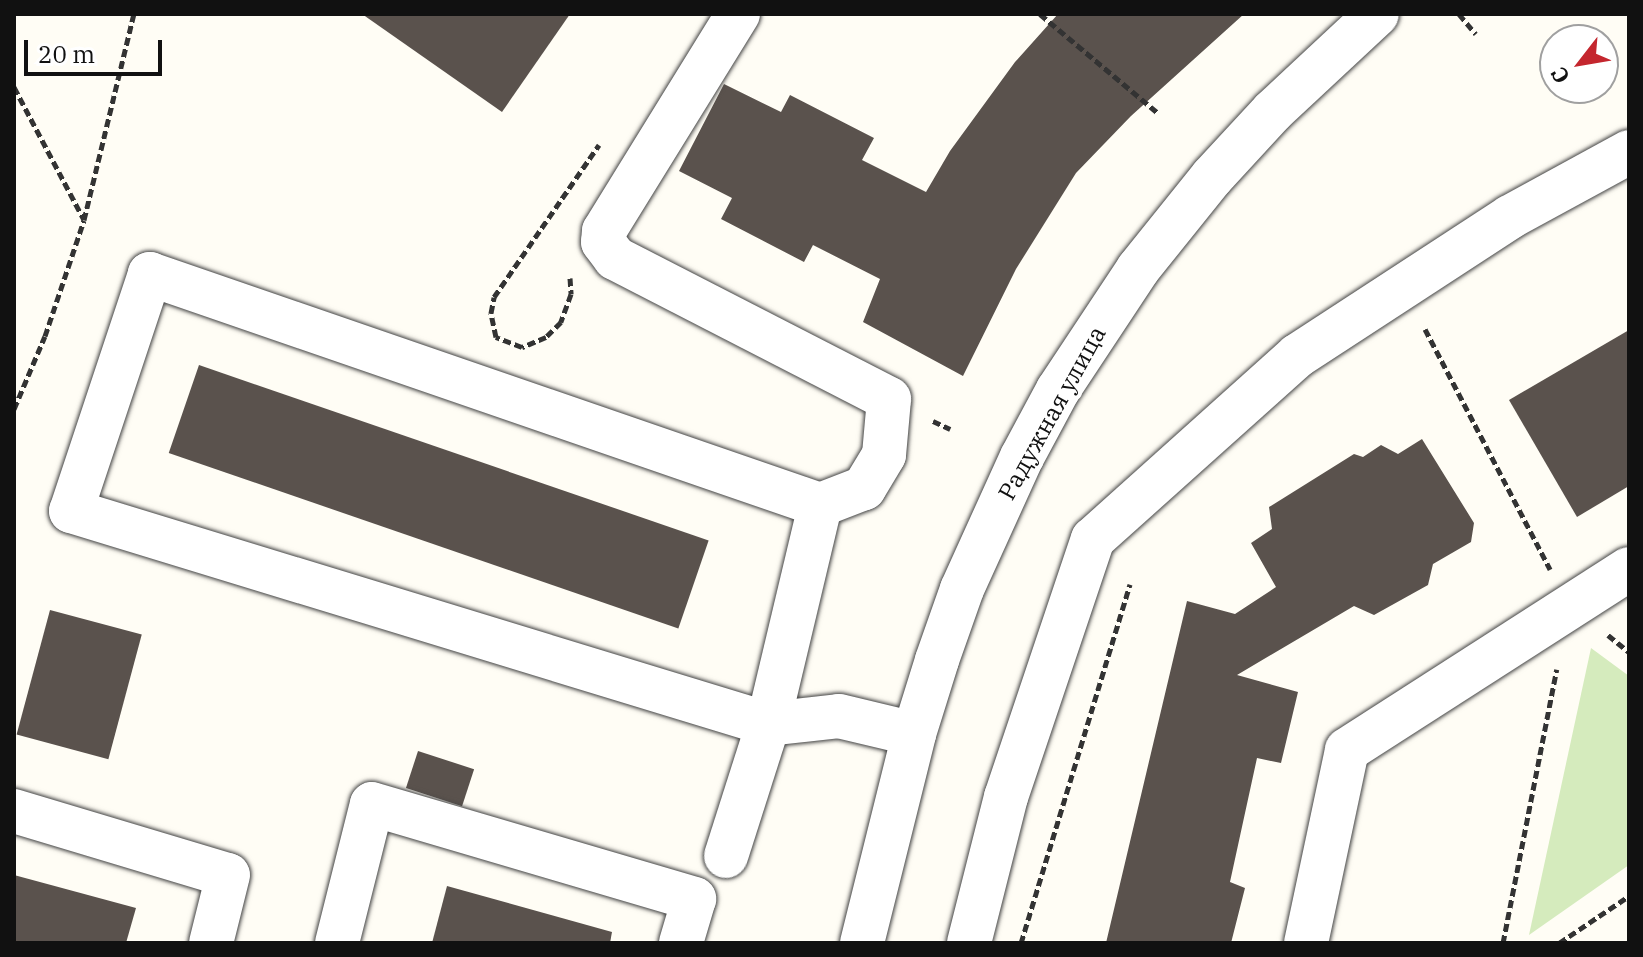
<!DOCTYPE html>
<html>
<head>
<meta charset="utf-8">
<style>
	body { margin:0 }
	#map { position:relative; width:1643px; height:957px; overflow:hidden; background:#fffdf5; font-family:"IBM Plex Serif",serif }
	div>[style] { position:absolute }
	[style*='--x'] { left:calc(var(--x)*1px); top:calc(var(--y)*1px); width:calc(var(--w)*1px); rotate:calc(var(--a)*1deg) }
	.green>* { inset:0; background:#d5ebbd }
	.building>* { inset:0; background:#5a524d; transform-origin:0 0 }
	.path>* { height:5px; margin-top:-2.5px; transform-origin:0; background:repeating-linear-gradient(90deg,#333 0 8px,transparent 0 12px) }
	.roads { filter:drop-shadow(0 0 2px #444) drop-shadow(0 0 2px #444) }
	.minor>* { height:44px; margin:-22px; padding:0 22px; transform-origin:22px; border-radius:22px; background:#fff }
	span { translate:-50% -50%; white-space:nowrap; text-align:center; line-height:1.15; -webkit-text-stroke:8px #fff; paint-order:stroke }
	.street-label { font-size:24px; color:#111 }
	.frame { position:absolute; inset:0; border:16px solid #111; pointer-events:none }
	.north { position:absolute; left:1539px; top:24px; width:80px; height:80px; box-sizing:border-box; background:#fff; border:2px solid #a0a0a0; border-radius:50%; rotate:239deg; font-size:22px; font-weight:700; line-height:32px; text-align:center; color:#111 }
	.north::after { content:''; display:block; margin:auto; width:28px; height:36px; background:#c4262e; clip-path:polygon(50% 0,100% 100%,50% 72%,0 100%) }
	.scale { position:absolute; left:24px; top:40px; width:138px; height:36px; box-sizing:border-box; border:4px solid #111; border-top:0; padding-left:10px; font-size:24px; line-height:28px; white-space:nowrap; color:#111; -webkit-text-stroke:6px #fff; paint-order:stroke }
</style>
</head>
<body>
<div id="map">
	<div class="green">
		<div style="clip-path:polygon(1591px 648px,1629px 676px,1629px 865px,1529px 935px)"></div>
	</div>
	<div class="building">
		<div style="clip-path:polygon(362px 14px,570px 14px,502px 112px)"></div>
		<div style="clip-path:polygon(1058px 14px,1244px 14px,1131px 116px,1076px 173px,1016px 269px,963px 376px,863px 322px,880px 279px,813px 245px,804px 262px,721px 219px,732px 198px,679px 171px,724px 84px,781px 112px,790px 95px,874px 138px,862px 160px,926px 192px,950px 151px,1015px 62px)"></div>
		<div style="clip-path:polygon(1629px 330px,1629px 486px,1577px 517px,1509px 400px)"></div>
		<div style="left:199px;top:365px;width:539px;height:93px;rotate:19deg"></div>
		<div style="clip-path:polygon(1422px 439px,1474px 523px,1471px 542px,1433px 564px,1428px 585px,1374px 615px,1354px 606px,1237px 675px,1298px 692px,1281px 763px,1257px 758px,1230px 882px,1245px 888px,1231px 943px,1106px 943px,1187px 601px,1235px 614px,1276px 587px,1251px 543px,1272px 529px,1269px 507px,1354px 454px,1363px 457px,1381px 445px,1398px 454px)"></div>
		<div style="left:50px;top:610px;width:95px;height:129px;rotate:15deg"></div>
		<div style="left:418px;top:751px;width:59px;height:39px;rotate:18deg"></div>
		<div style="clip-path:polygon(14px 875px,136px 908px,126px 943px,14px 943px)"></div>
		<div style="clip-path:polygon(447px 886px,612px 932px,610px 943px,432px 943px)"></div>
	</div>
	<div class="path">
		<div style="--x:1040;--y:14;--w:154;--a:40"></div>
		<div style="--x:1459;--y:14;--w:26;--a:50"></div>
		<div style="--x:14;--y:87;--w:150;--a:62.2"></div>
		<div style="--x:570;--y:278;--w:16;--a:86"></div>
		<div style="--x:571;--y:294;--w:30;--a:110"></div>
		<div style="--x:561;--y:322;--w:21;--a:135"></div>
		<div style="--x:546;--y:337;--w:26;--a:157"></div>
		<div style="--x:522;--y:347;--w:28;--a:-159"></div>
		<div style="--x:496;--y:337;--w:25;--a:-102"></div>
		<div style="--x:491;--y:313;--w:16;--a:-79"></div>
		<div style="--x:494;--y:297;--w:185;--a:-55.4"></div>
		<div style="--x:1425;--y:329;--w:271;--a:62.5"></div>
		<div style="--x:14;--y:409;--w:79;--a:-67"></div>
		<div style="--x:45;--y:336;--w:122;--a:-71.4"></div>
		<div style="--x:84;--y:220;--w:212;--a:-76.4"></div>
		<div style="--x:933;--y:421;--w:19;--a:25"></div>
		<div style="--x:1608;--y:635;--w:27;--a:39"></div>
		<div style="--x:1021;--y:943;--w:375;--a:-73.1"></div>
		<div style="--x:1503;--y:943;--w:279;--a:-78.9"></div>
		<div style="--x:1559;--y:943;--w:84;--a:-33.9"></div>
	</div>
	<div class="roads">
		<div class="minor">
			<div style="--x:738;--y:14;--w:255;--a:121.7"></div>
			<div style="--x:604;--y:231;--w:11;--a:95"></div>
			<div style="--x:603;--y:242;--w:20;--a:53"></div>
			<div style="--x:615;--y:258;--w:308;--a:27.2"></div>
			<div style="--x:889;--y:399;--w:56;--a:95.1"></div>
			<div style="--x:884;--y:455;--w:39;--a:121"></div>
			<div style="--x:864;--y:488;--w:47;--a:158.9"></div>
			<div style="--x:14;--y:811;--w:223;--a:16.7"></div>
			<div style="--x:228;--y:875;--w:70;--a:104"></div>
			<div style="--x:726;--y:856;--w:139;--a:-72.3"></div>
			<div style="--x:768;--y:724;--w:225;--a:-76.6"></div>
			<div style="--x:820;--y:505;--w:709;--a:-160.98"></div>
			<div style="--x:150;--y:274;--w:250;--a:108.4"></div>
			<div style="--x:71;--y:511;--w:729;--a:16.99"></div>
			<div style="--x:768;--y:724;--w:71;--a:-6.4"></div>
			<div style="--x:839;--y:716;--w:77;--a:13.5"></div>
			<div style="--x:337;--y:943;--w:143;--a:-75.9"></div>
			<div style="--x:372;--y:804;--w:336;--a:16.4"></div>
			<div style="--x:694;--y:899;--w:46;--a:106.5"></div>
			<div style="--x:862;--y:943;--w:215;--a:-76"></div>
			<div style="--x:914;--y:734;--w:77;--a:-72.7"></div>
			<div style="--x:937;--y:660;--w:75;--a:-70.6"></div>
			<div style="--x:962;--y:589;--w:145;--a:-65.6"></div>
			<div style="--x:1022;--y:457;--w:76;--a:-61.8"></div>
			<div style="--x:1058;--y:390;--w:145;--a:-56.5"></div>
			<div style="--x:1138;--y:269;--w:118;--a:-51.2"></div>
			<div style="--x:1212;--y:177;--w:90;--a:-47.3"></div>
			<div style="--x:1273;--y:111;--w:142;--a:-43"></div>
			<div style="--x:969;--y:943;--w:151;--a:-75.8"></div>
			<div style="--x:1006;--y:797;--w:272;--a:-71.4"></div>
			<div style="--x:1093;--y:539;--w:274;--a:-41.9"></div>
			<div style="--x:1297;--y:356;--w:254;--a:-33.1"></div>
			<div style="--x:1510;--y:217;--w:136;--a:-28.6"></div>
			<div style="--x:1306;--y:943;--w:197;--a:-78"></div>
			<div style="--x:1347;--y:750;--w:335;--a:-32.7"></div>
		</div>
	</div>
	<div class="street-label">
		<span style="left:1052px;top:413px;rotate:-61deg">Радужная улица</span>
	</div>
	<div class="frame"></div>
	<div class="north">С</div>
	<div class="scale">20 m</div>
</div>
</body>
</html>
